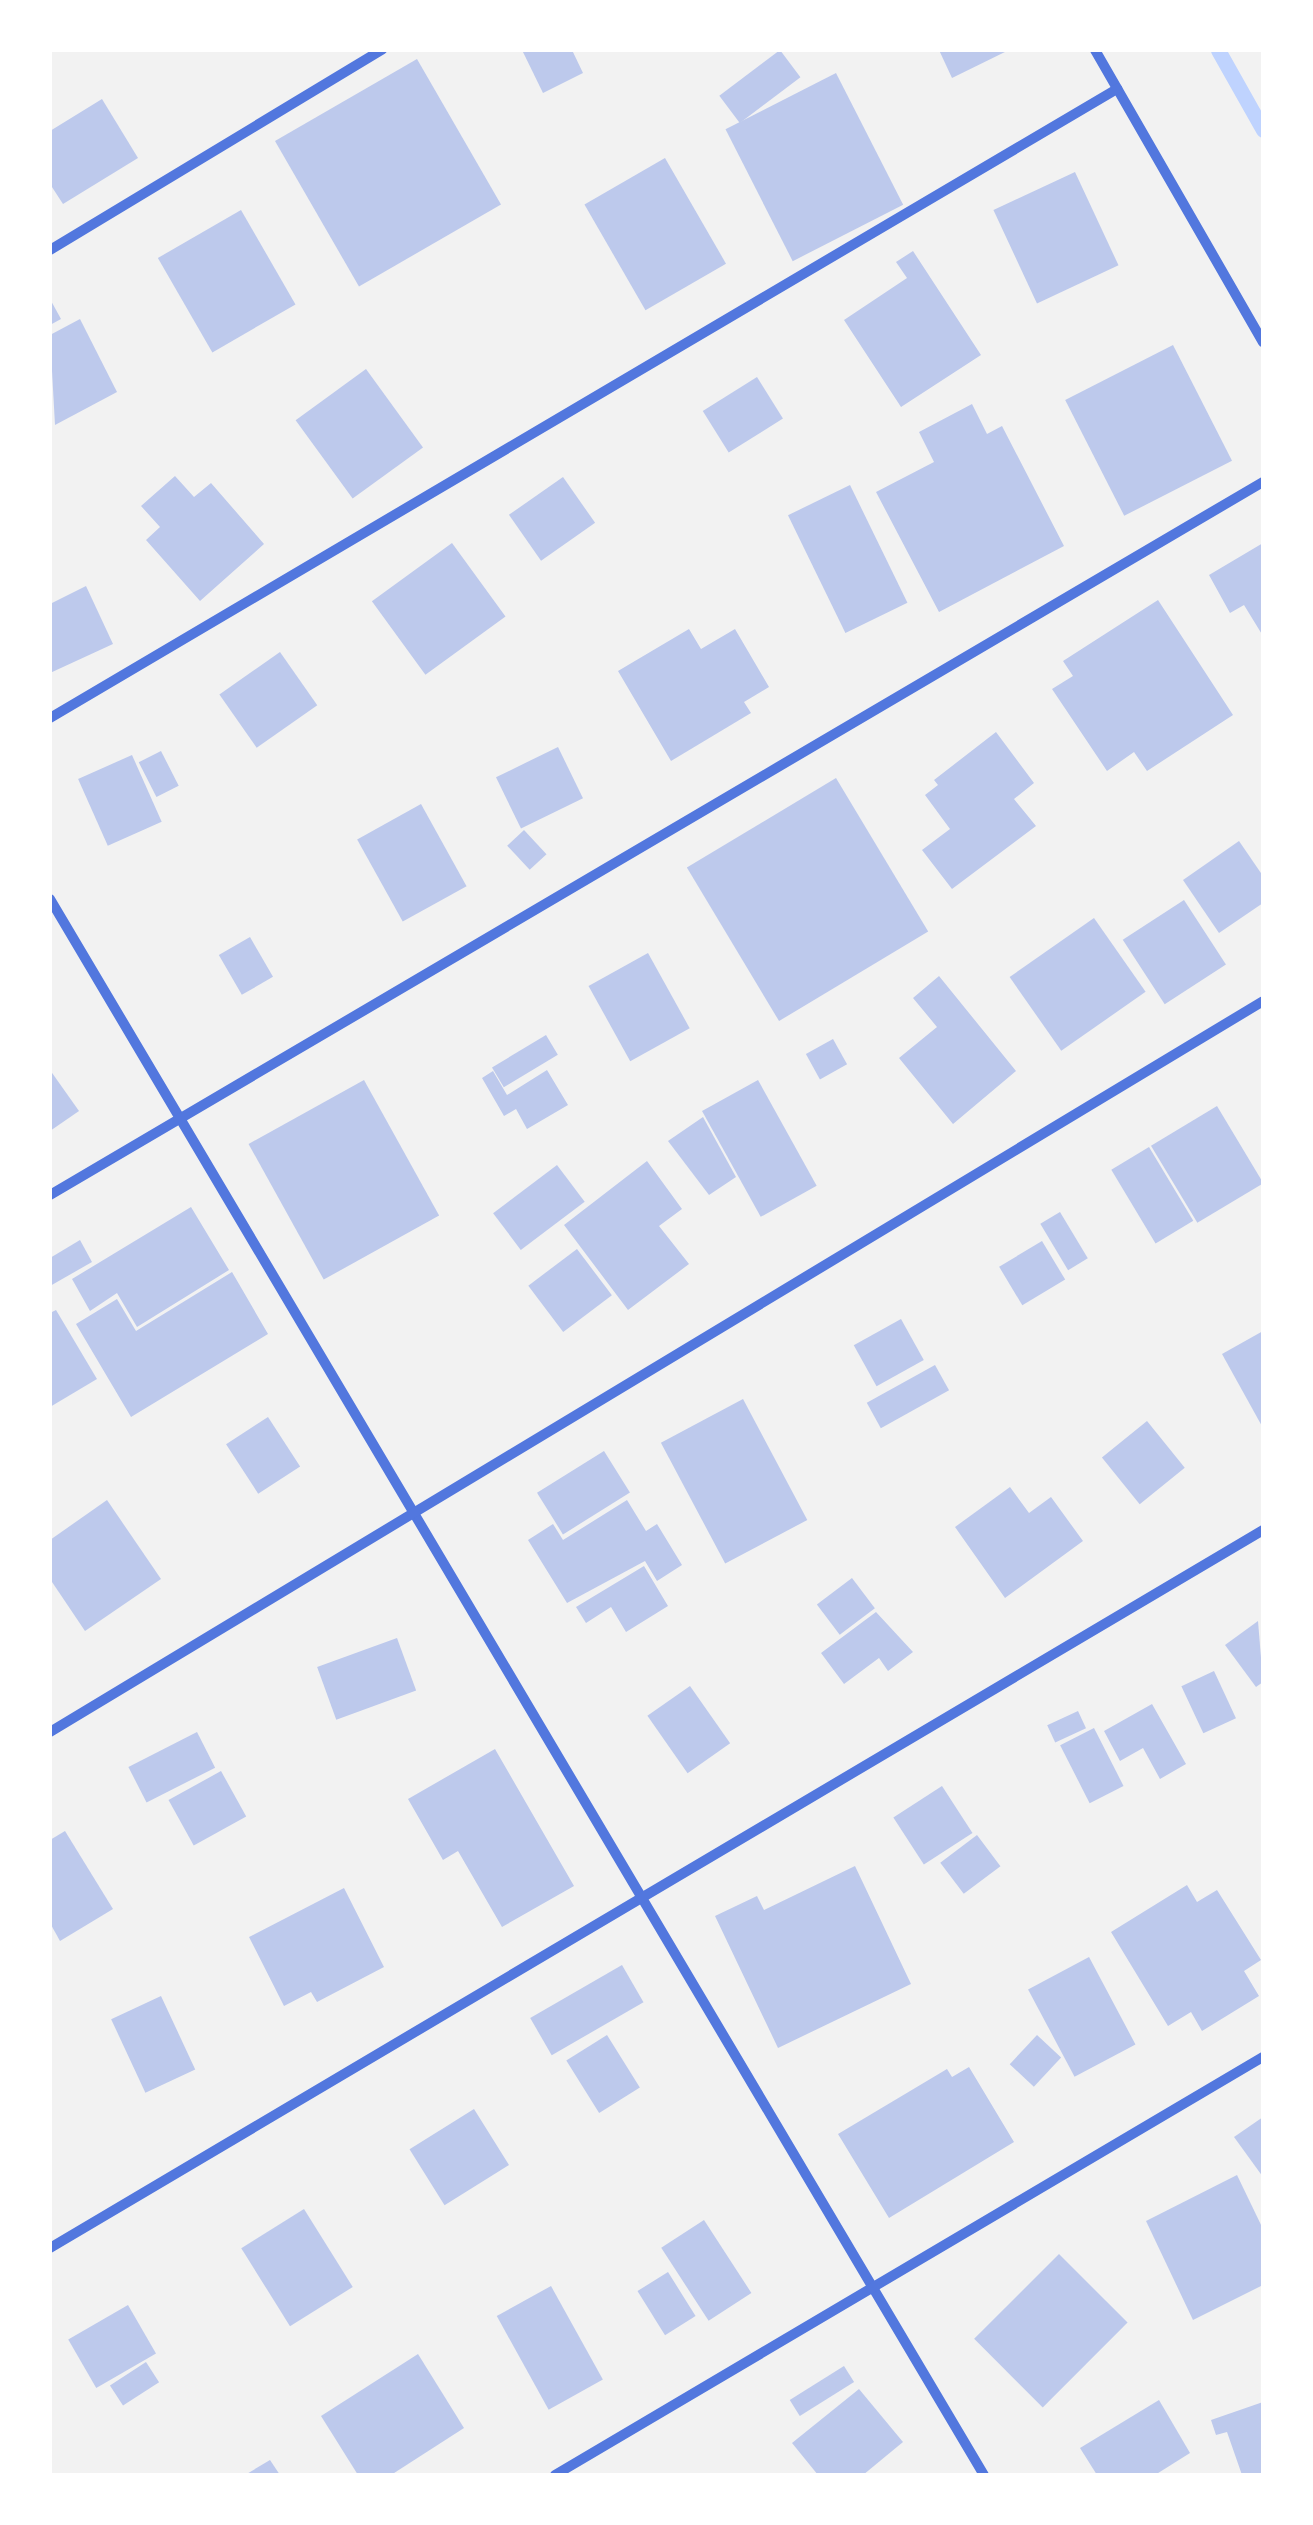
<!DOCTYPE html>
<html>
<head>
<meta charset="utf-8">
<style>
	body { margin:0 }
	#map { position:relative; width:1313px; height:2525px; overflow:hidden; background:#f2f2f2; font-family:Overpass,sans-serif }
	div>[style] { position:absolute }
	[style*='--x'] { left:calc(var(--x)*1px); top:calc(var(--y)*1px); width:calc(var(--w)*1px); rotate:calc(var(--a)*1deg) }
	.stream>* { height:15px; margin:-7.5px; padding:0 7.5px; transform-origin:7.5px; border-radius:7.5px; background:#bfd3fe }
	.building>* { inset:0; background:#bdc9ec; transform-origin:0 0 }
	.minor>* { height:10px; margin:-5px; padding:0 5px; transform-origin:5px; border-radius:5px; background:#5277de }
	span { translate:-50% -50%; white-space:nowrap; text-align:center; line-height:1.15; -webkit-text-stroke:9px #fff; paint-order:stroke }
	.frame { position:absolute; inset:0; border:52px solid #fff; pointer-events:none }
</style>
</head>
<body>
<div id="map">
	<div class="stream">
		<div style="--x:1218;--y:50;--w:92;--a:60.6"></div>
	</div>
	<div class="building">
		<div style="clip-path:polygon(522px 50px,572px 50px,583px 73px,543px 93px)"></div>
		<div style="left:780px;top:50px;width:34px;height:76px;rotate:53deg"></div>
		<div style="clip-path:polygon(939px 50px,1009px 50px,952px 78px)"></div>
		<div style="left:417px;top:59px;width:168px;height:164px;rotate:60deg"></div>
		<div style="left:836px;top:73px;width:148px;height:124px;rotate:63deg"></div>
		<div style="clip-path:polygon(102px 99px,138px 158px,63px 204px,50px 184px,50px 131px)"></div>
		<div style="left:665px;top:158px;width:122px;height:93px;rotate:60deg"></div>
		<div style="left:1075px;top:172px;width:103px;height:90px;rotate:65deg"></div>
		<div style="left:241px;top:210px;width:109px;height:96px;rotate:60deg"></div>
		<div style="clip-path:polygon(913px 251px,981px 355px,901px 407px,844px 320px,907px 278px,896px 262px)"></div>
		<div style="clip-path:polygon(50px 299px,61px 319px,50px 325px)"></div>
		<div style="clip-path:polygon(80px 319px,117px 392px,55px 425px,50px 335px)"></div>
		<div style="left:1173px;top:345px;width:130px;height:121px;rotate:63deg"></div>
		<div style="left:366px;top:369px;width:97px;height:87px;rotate:54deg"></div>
		<div style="left:757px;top:377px;width:49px;height:64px;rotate:58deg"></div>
		<div style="clip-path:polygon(972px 404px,987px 434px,1002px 426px,1064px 546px,939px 612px,876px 492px,934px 462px,919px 432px)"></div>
		<div style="clip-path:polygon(175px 476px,194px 497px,211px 483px,264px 544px,200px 601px,146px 540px,160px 527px,141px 506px)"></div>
		<div style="left:563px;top:477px;width:56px;height:66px;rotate:55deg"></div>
		<div style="left:850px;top:485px;width:131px;height:69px;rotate:64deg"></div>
		<div style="left:452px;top:543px;width:91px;height:99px;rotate:54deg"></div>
		<div style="clip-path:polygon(1263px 543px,1263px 636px,1244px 605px,1230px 613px,1209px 575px)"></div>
		<div style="clip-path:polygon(86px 586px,113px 644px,50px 673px,50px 604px)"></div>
		<div style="clip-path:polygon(1158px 600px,1233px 715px,1147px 771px,1134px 752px,1107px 771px,1052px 689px,1073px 676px,1063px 661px)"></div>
		<div style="clip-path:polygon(689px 629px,701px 649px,735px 629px,769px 687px,744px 702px,751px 713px,671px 761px,618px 671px)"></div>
		<div style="left:280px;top:652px;width:65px;height:74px;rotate:55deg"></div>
		<div style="clip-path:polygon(996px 732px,1034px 783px,1014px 799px,1036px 826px,952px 889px,922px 850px,950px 829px,925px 795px,938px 785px,934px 780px)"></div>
		<div style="left:558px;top:747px;width:57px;height:69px;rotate:64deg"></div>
		<div style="left:161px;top:751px;width:39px;height:25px;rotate:63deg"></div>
		<div style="left:132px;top:755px;width:73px;height:59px;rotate:66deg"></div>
		<div style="left:836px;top:778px;width:179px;height:174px;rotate:59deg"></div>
		<div style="left:421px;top:804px;width:94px;height:73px;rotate:61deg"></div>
		<div style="left:524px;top:830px;width:33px;height:23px;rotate:47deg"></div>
		<div style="clip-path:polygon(1239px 841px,1263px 876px,1263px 903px,1219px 933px,1183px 880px)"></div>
		<div style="left:1184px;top:900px;width:77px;height:73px;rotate:57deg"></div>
		<div style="left:1094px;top:918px;width:90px;height:103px;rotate:55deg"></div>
		<div style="left:250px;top:937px;width:46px;height:36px;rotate:60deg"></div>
		<div style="left:648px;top:953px;width:86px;height:68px;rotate:61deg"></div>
		<div style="clip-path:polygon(939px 976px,1016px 1071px,953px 1124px,899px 1058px,937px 1027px,913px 998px)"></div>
		<div style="left:546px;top:1035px;width:23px;height:63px;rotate:59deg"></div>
		<div style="left:833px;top:1039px;width:29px;height:31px;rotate:61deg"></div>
		<div style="clip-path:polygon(50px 1070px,79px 1111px,50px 1131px)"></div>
		<div style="clip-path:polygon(547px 1070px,568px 1105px,527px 1129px,516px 1109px,504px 1116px,482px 1078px,493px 1071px,507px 1095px)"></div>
		<div style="left:364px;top:1080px;width:155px;height:132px;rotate:61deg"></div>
		<div style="left:758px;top:1080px;width:121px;height:64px;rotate:61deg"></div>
		<div style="left:1217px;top:1106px;width:90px;height:77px;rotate:59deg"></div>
		<div style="clip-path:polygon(703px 1117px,736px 1177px,709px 1195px,668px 1141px)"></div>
		<div style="left:1149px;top:1147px;width:86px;height:44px;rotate:59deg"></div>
		<div style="clip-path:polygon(647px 1161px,682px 1209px,659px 1226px,689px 1264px,628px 1310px,564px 1225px)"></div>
		<div style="left:557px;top:1165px;width:46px;height:80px;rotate:53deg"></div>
		<div style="clip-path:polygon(191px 1207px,229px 1270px,137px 1327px,117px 1293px,90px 1311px,72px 1279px)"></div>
		<div style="left:1060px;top:1212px;width:54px;height:23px;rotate:59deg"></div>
		<div style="clip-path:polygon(80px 1240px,92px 1262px,50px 1286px,50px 1258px)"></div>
		<div style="left:1042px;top:1241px;width:45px;height:50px;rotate:59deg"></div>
		<div style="left:577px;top:1249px;width:58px;height:61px;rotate:53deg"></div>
		<div style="clip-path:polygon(232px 1272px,268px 1334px,131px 1417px,76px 1324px,117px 1299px,136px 1331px)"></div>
		<div style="clip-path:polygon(56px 1310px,97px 1379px,50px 1407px,50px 1313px)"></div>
		<div style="left:901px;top:1319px;width:47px;height:54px;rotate:61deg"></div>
		<div style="clip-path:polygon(1263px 1331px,1263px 1428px,1222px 1354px)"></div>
		<div style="left:935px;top:1365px;width:29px;height:78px;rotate:61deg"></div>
		<div style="left:743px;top:1399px;width:137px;height:93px;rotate:62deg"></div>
		<div style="left:268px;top:1417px;width:59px;height:50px;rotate:57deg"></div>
		<div style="left:1147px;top:1421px;width:60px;height:58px;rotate:51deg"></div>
		<div style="left:604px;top:1451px;width:49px;height:79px;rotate:58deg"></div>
		<div style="clip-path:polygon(1010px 1487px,1029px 1513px,1051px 1497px,1083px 1541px,1005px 1598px,955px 1527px)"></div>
		<div style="clip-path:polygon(107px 1500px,161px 1579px,85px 1631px,50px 1579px,50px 1540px)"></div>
		<div style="clip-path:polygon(627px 1500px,646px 1531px,657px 1524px,682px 1565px,657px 1581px,645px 1561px,567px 1603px,528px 1540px,553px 1524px,563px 1540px)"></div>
		<div style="clip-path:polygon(644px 1566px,668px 1606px,626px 1632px,611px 1607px,586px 1623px,576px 1607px)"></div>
		<div style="left:852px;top:1578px;width:38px;height:44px;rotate:53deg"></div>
		<div style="clip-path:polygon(876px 1612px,913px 1652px,888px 1671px,879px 1658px,844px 1684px,821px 1653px)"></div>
		<div style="clip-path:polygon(1258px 1621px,1263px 1682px,1256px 1687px,1225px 1645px)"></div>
		<div style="left:397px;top:1638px;width:56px;height:85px;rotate:70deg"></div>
		<div style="left:1214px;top:1671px;width:52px;height:36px;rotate:65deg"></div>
		<div style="left:690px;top:1686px;width:70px;height:52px;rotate:55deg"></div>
		<div style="clip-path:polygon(1152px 1704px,1186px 1764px,1160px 1779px,1143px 1748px,1120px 1761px,1104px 1731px)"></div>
		<div style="left:1078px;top:1711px;width:19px;height:34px;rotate:65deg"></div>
		<div style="left:1094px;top:1728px;width:65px;height:38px;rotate:63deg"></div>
		<div style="left:197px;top:1732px;width:40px;height:77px;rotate:63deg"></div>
		<div style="clip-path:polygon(495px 1749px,574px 1886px,502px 1927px,458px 1851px,443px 1860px,408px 1799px)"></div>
		<div style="left:221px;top:1771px;width:52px;height:60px;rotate:61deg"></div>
		<div style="left:942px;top:1786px;width:56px;height:58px;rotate:57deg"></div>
		<div style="clip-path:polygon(65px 1831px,113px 1909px,60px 1941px,50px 1923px,50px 1840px)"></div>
		<div style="left:977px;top:1835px;width:39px;height:46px;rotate:53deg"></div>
		<div style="clip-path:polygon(855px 1866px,911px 1984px,778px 2048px,715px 1916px,757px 1896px,764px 1910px)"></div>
		<div style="clip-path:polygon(1187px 1885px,1197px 1902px,1217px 1890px,1261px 1960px,1244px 1971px,1259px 1996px,1202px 2031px,1191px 2012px,1168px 2026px,1111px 1932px)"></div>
		<div style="clip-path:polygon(344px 1888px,384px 1967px,317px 2002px,311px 1992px,284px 2006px,249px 1937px)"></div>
		<div style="left:1089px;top:1957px;width:99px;height:69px;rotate:62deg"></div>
		<div style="left:622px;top:1965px;width:43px;height:106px;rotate:60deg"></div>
		<div style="left:161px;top:1996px;width:81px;height:55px;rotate:65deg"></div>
		<div style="left:607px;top:2035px;width:62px;height:48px;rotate:58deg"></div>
		<div style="left:1037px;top:2035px;width:33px;height:40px;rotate:43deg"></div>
		<div style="clip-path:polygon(969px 2067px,1014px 2142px,889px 2218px,838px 2134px,947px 2069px,952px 2077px)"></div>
		<div style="left:474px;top:2109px;width:66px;height:76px;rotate:58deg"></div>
		<div style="clip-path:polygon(1263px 2117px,1263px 2177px,1234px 2137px)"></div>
		<div style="clip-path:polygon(1237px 2175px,1263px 2229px,1263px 2285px,1193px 2320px,1146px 2221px)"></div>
		<div style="left:304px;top:2209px;width:92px;height:74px;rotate:58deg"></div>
		<div style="left:704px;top:2220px;width:87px;height:51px;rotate:57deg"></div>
		<div style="left:1059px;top:2254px;width:97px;height:120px;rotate:45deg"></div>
		<div style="left:668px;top:2272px;width:52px;height:36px;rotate:58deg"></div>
		<div style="left:551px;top:2286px;width:107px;height:62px;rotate:61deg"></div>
		<div style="left:128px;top:2305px;width:56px;height:69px;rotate:60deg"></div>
		<div style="clip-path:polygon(418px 2354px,464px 2428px,391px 2475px,358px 2475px,321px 2416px)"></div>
		<div style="left:146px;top:2362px;width:24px;height:43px;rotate:57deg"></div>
		<div style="left:844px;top:2366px;width:19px;height:64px;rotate:58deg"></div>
		<div style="clip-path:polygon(859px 2389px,903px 2442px,863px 2475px,818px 2475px,792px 2443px)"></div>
		<div style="clip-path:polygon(1159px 2400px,1190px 2453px,1155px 2475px,1097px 2475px,1080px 2448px)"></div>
		<div style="clip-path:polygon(1263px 2402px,1263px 2475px,1242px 2475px,1227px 2432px,1216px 2435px,1211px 2420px)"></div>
		<div style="clip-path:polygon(270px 2460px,280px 2475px,245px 2475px)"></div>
	</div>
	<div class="minor">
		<div style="--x:1095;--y:50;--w:337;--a:60.1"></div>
		<div style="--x:50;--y:250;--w:388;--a:-31.1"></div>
		<div style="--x:50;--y:718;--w:1239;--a:-30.52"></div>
		<div style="--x:50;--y:899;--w:1832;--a:59.35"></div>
		<div style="--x:50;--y:1195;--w:1407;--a:-30.45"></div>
		<div style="--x:50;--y:1732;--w:1416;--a:-31.07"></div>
		<div style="--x:50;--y:2248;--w:1410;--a:-30.62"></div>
		<div style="--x:555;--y:2475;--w:822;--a:-30.56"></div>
	</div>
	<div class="frame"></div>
</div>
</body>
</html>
